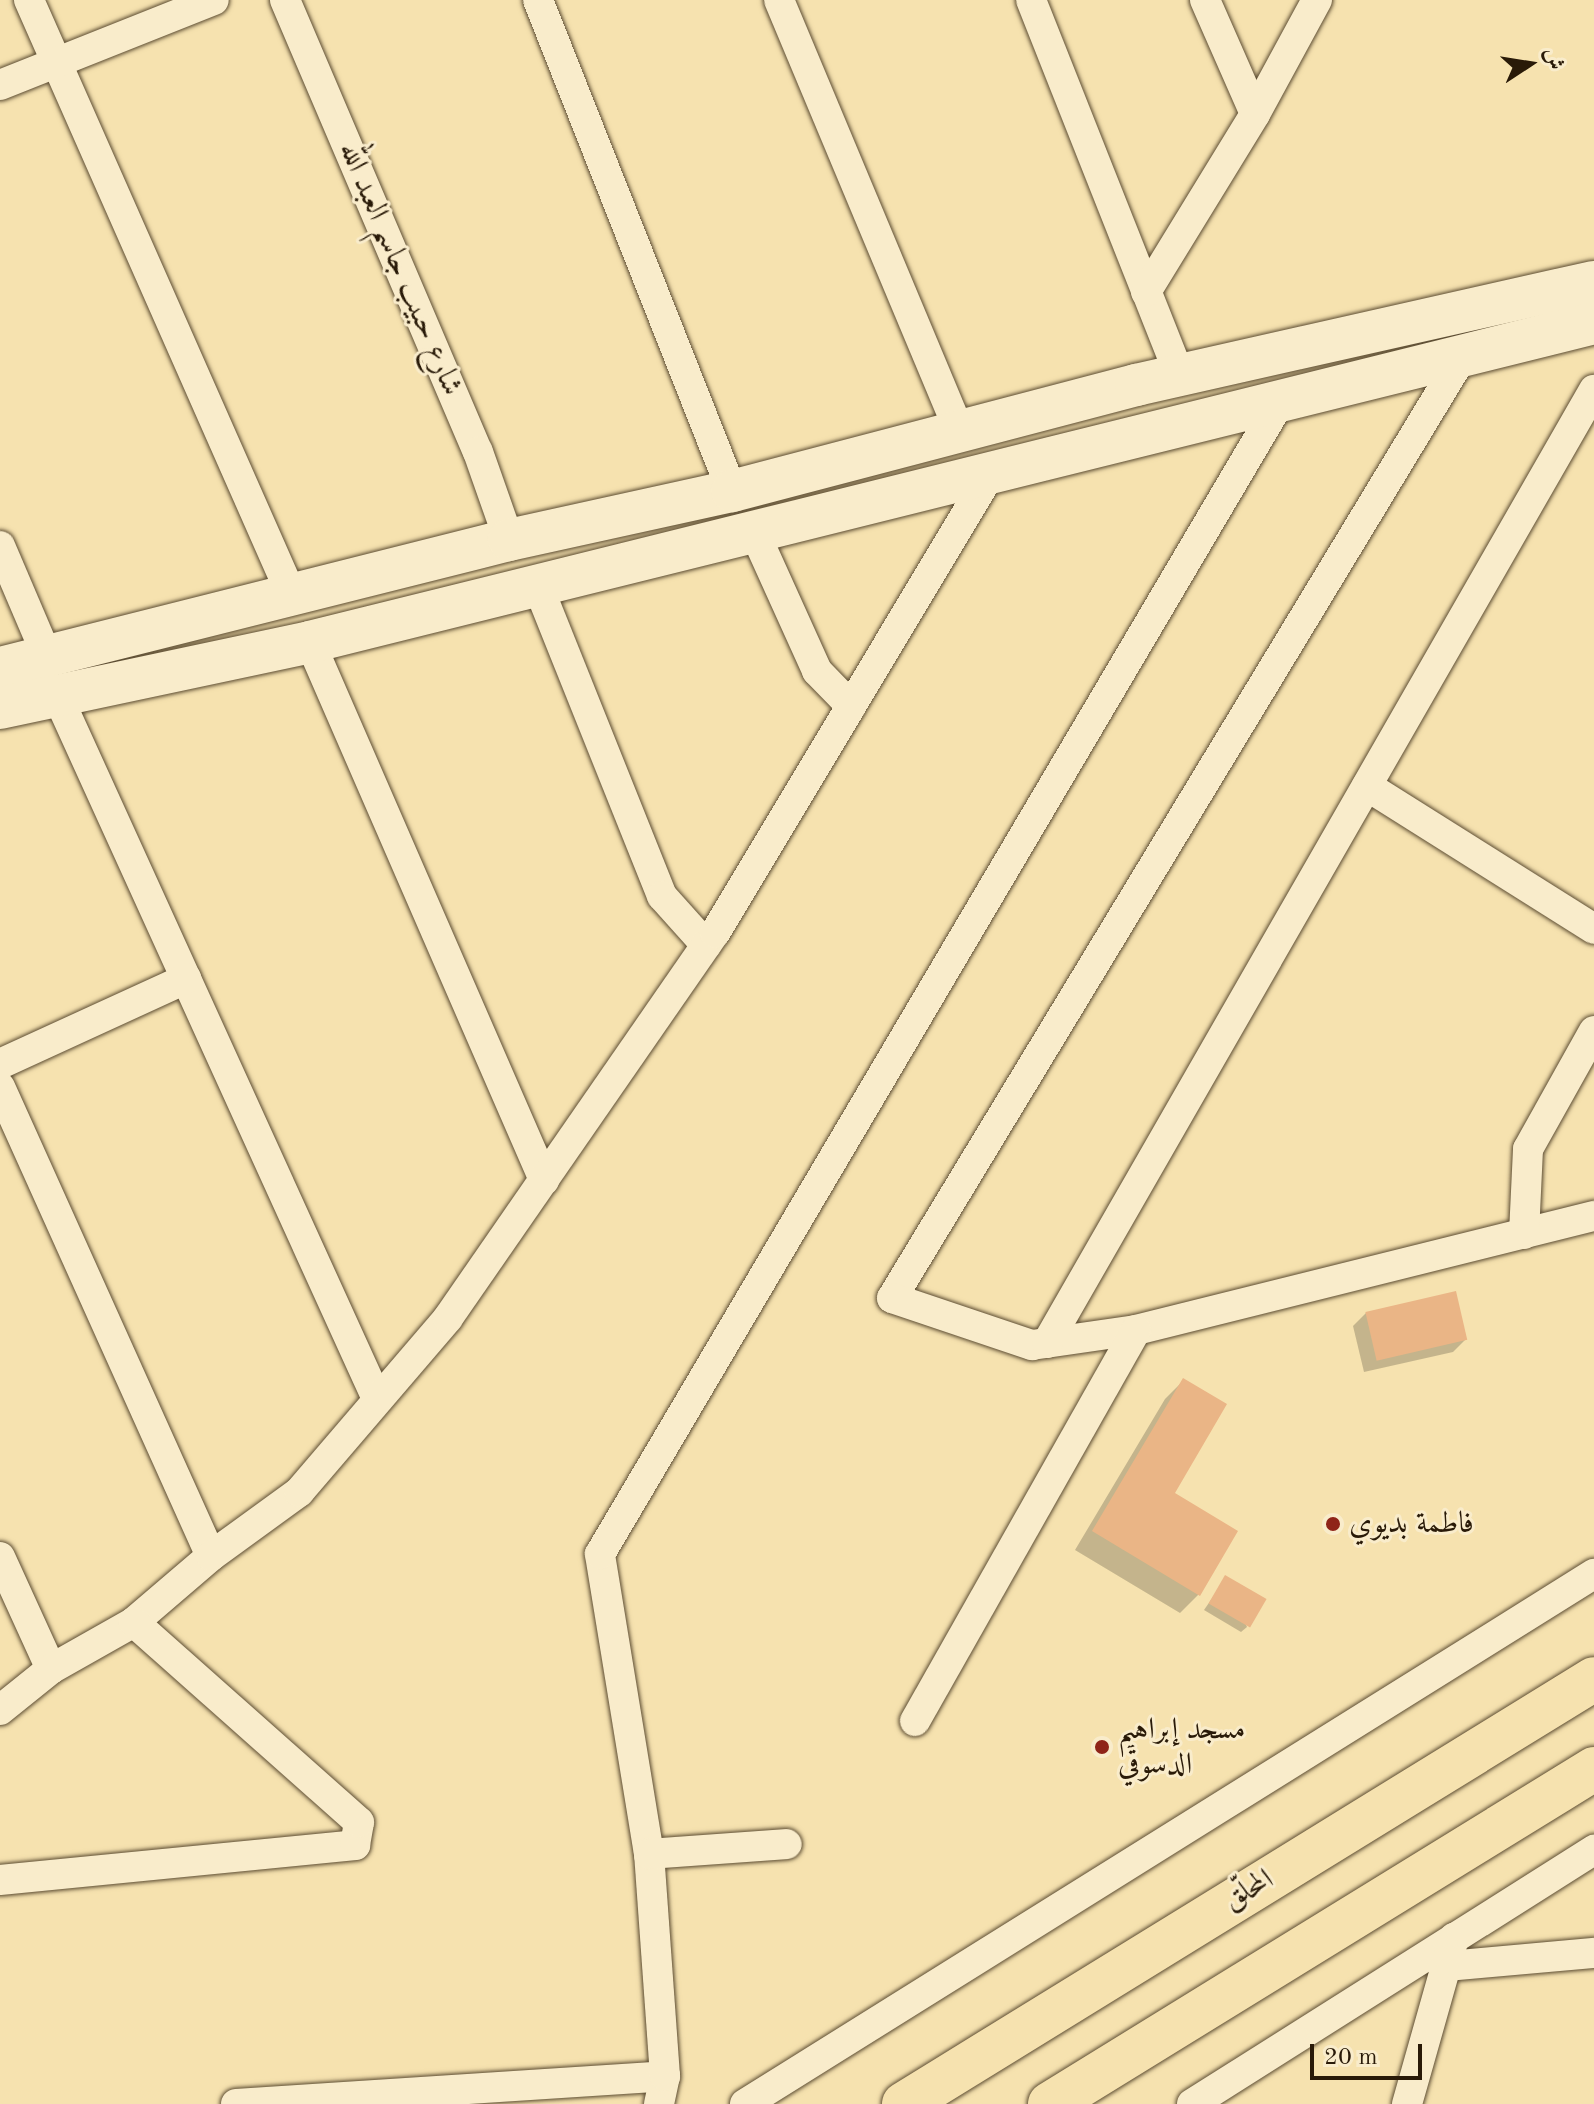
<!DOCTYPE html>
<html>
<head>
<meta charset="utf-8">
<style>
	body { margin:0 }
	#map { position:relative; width:1594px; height:2104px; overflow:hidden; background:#f6e2af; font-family:"Old Standard TT",Amiri,serif }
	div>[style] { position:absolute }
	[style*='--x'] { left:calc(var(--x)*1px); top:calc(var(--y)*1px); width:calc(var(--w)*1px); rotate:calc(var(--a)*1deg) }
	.shadow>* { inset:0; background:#0003 }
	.building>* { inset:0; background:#eab586; transform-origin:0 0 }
	.roads { filter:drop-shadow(0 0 2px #5c4c32) drop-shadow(0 0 2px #5c4c32) }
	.street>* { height:30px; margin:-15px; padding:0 15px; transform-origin:15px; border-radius:15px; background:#f9eccb }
	.secondary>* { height:42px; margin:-21px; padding:0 21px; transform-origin:21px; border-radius:21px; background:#f9eccb }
	.primary>* { height:44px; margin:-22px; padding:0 22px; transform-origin:22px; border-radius:22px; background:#f6e2af }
	.dots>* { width:22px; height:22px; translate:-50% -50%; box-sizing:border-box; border:4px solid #f9eccb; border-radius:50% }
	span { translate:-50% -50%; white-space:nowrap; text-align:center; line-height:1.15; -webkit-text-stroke:6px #f9eccb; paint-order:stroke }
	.street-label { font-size:30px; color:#291a08 }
	.poi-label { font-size:30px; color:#291a08 }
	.left { translate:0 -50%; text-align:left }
	.north { position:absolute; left:1490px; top:24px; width:80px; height:80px; -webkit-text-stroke:6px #f9eccb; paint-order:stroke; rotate:78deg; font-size:22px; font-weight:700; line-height:32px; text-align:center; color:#291a08 }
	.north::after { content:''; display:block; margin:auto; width:28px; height:36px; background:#291a08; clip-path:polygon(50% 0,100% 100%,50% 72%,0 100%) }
	.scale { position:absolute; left:1310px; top:2044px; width:112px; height:36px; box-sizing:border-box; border:4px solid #291a08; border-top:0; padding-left:10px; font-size:24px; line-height:28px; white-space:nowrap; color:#291a08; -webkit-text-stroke:6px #f9eccb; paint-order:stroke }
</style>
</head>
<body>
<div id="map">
	<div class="shadow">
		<div style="clip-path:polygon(1366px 1313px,1465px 1340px,1453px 1352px,1364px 1372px,1353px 1326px)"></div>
		<div style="clip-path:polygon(1184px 1380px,1172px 1493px,1199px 1594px,1180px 1613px,1075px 1550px,1165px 1399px)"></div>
		<div style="clip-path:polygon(1226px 1578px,1247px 1627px,1241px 1632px,1204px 1610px)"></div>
	</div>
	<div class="building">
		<div style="left:1456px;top:1291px;width:50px;height:93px;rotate:77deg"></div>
		<div style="clip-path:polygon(1183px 1378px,1227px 1404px,1175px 1493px,1238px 1531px,1200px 1596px,1092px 1531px)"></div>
		<div style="left:1225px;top:1575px;width:48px;height:33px;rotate:30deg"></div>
	</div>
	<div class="roads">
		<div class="street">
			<div style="--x:29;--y:0;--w:651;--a:66.19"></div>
			<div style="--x:285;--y:0;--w:491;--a:66.9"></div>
			<div style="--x:478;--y:452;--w:93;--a:70.6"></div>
			<div style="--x:538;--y:0;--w:528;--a:68.44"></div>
			<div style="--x:779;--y:0;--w:469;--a:67.3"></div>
			<div style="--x:1031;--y:0;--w:404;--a:68.4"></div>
			<div style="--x:1205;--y:0;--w:124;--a:66.3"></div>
			<div style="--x:0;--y:85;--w:230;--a:-21.7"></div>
			<div style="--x:1146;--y:292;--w:209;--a:-58.5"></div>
			<div style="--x:1255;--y:114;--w:130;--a:-61.5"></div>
			<div style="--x:1462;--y:357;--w:1100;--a:121.2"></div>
			<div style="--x:892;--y:1298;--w:148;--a:18.6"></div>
			<div style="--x:1032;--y:1345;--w:105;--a:-8.2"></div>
			<div style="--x:1136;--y:1330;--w:472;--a:-14"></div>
			<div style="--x:753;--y:529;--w:156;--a:65.7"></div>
			<div style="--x:817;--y:671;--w:49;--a:45.8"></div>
			<div style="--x:0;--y:546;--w:120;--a:66.9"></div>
			<div style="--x:538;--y:586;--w:334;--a:68.2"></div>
			<div style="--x:662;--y:896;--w:66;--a:48.1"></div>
			<div style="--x:310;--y:642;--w:587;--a:66.49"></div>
			<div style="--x:58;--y:697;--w:771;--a:65.56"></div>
			<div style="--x:1367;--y:786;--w:268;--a:32.2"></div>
			<div style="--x:0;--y:1064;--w:205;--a:-24.6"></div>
			<div style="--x:0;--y:1087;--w:514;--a:65.78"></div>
			<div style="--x:1524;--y:1234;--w:85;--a:-87.3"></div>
			<div style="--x:1528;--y:1149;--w:135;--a:-60.8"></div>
			<div style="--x:1047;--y:1343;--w:1099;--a:-60.15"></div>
			<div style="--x:0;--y:1557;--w:123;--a:65.5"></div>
			<div style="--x:0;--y:1710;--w:65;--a:-38.8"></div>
			<div style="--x:51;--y:1669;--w:95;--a:-29.5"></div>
			<div style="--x:134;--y:1622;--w:101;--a:-40.6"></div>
			<div style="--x:211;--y:1556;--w:109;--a:-36"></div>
			<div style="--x:299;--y:1492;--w:229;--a:-49.4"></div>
			<div style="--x:448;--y:1318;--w:469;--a:-55.3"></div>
			<div style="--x:715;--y:933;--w:539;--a:-59.05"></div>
			<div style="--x:915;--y:1721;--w:449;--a:-60.5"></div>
			<div style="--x:649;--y:1854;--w:304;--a:-99.3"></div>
			<div style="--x:600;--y:1554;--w:1338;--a:-59.45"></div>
			<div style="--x:0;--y:1880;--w:357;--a:-5.6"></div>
			<div style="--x:355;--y:1845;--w:23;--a:-80"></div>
			<div style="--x:359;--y:1822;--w:301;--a:-138.4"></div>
			<div style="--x:1447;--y:1966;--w:148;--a:-5.1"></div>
			<div style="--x:236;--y:2104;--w:430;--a:-3.7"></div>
			<div style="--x:659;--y:2104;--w:29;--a:-78"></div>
			<div style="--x:665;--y:2076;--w:223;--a:-94.1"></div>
			<div style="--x:649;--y:1854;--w:138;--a:-4.1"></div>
			<div style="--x:745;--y:2104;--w:1001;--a:-31.98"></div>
			<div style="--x:1192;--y:2104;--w:476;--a:-32.3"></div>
			<div style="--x:1407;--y:2104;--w:173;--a:-74.2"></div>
		</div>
		<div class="secondary">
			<div style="--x:0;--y:668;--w:525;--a:-14.12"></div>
			<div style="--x:509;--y:540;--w:228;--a:-12.4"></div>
			<div style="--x:732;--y:491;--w:418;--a:-14.7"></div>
			<div style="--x:1136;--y:385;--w:469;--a:-12.7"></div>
			<div style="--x:0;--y:708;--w:317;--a:-12"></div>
			<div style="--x:310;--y:642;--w:1323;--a:-13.95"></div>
		</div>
		<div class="primary">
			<div style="--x:904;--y:2104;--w:810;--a:-31.63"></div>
			<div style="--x:1050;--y:2104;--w:639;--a:-31.63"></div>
		</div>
	</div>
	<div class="dots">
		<div style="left:1333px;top:1524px;background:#8f2418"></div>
		<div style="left:1102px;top:1747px;background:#8f2418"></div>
	</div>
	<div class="street-label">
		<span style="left:400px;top:269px;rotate:67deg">شارع حبيب جاسم العبد الله</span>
		<span style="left:1249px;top:1891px;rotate:-32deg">المحلّق</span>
	</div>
	<div class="poi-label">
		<span class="left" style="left:1349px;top:1524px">فاطمة بديوي</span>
		<span class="left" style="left:1118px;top:1747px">مسجد إبراهيم<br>الدسوقي</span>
	</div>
	<div class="north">ش</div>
	<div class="scale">20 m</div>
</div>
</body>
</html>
